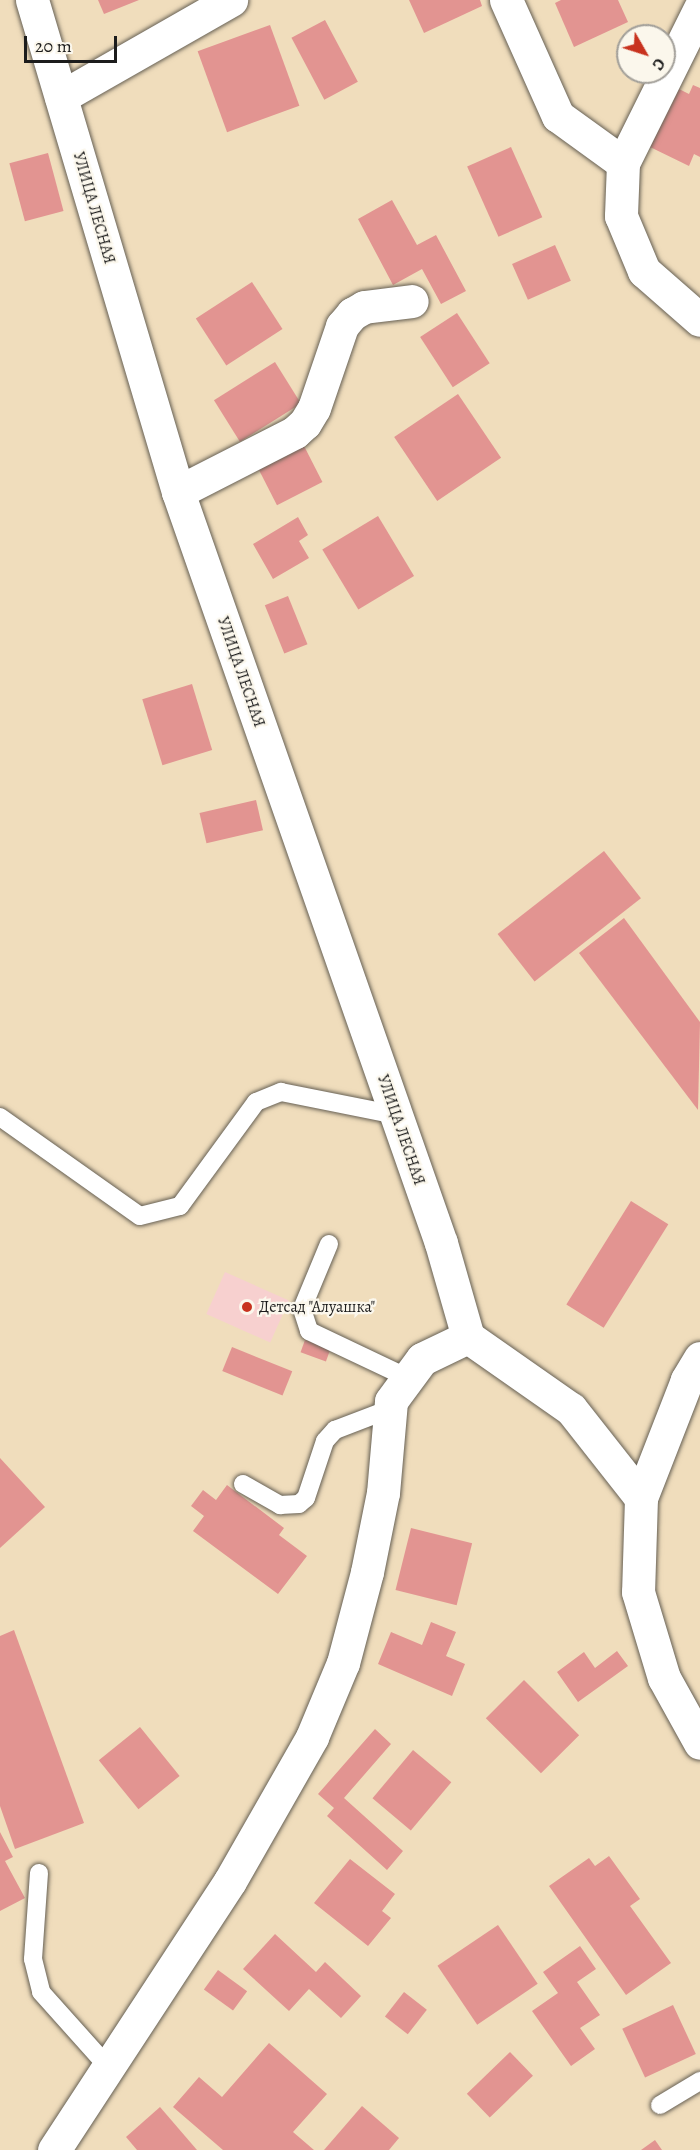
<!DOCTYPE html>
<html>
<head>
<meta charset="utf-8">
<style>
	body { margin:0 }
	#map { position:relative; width:700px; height:2150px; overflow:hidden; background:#f0ddbc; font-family:Alegreya,serif }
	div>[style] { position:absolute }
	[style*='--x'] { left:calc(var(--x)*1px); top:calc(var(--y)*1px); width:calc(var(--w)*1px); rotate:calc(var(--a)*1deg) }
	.built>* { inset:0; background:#f7d0cf; transform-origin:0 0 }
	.building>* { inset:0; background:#e29491; transform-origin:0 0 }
	.roads { filter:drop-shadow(0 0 2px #666054) drop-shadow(0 0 2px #666054) }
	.service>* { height:18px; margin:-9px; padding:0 9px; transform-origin:9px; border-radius:9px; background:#fff }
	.minor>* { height:33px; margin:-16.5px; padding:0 16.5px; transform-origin:16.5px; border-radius:16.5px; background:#fff }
	.secondary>* { height:33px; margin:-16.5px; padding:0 16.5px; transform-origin:16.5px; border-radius:16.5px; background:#fff }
	.dots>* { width:16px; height:16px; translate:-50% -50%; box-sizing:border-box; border:3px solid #fbf7ec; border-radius:50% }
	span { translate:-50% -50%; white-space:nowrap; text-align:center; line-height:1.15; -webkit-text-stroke:4.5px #fbf7ec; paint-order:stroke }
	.street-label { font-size:16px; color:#1c1c1c }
	.poi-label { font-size:16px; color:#1c1c1c }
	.left { translate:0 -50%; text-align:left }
	.north { position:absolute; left:616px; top:24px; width:60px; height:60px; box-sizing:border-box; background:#fbf7ec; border:2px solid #a29f99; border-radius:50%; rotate:129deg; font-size:16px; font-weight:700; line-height:24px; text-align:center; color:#1c1c1c }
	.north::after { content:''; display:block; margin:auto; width:21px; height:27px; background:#c8321e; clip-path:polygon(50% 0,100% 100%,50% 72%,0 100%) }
	.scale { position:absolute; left:24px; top:36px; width:93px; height:27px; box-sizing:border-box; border:3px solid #1c1c1c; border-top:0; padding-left:8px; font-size:18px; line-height:21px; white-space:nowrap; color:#1c1c1c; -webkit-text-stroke:4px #fbf7ec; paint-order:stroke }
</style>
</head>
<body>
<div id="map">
	<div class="built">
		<div style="left:225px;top:1272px;width:70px;height:46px;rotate:24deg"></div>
	</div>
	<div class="building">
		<div style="clip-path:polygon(98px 0,139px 0,104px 14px)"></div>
		<div style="clip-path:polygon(409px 0,480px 0,482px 6px,424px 33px)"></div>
		<div style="clip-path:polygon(561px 0,618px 0,628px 22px,574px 47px,555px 3px)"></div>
		<div style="left:325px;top:20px;width:70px;height:38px;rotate:62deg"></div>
		<div style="left:270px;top:25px;width:86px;height:77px;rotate:70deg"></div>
		<div style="clip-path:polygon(693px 85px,700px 88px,700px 157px,694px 154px,689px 166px,650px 147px,679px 89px,689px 94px)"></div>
		<div style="left:511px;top:147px;width:77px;height:48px;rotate:66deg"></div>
		<div style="left:48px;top:153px;width:60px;height:40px;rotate:75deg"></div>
		<div style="clip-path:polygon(392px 200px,417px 245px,436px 235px,466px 291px,441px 304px,422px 269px,393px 285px,358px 219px)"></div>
		<div style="left:555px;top:245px;width:39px;height:47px;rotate:66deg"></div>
		<div style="left:252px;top:282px;width:56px;height:67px;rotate:57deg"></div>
		<div style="left:457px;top:313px;width:60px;height:44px;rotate:57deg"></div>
		<div style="left:275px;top:362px;width:49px;height:72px;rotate:58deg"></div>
		<div style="left:458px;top:394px;width:77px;height:77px;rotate:56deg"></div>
		<div style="left:302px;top:442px;width:45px;height:51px;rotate:63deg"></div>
		<div style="left:378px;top:516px;width:70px;height:65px;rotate:59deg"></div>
		<div style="clip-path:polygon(298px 517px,308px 535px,299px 541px,309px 558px,273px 579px,253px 544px)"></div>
		<div style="left:288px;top:596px;width:52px;height:25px;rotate:68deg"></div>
		<div style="left:192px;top:684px;width:69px;height:52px;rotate:73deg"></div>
		<div style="left:256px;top:800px;width:31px;height:58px;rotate:77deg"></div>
		<div style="left:604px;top:851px;width:60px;height:135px;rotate:52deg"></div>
		<div style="clip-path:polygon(624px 918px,700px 1022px,698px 1110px,579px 953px)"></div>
		<div style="left:631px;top:1201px;width:44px;height:122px;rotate:32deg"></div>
		<div style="left:305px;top:1340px;width:27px;height:13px;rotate:20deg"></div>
		<div style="left:232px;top:1347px;width:65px;height:26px;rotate:22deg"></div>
		<div style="clip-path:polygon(0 1458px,45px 1507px,0 1548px)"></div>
		<div style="clip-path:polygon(227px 1485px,284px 1528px,279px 1535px,307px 1556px,278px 1594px,193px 1531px,204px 1516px,191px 1506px,203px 1490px,216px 1500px)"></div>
		<div style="left:411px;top:1528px;width:63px;height:64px;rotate:14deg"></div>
		<div style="clip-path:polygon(431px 1622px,456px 1632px,446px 1656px,465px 1664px,452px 1696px,378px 1664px,391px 1632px,422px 1645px)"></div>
		<div style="clip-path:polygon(14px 1630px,84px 1823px,15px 1849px,0 1806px,0 1636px)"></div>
		<div style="clip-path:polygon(617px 1651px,628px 1666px,578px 1702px,557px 1672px,584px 1652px,595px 1668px)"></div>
		<div style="left:524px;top:1680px;width:78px;height:54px;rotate:45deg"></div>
		<div style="left:140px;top:1727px;width:63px;height:53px;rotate:51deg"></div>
		<div style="clip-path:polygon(375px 1729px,391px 1744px,344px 1798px,403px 1851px,387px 1870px,327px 1816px,334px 1808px,318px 1794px)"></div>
		<div style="left:413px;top:1750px;width:50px;height:63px;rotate:40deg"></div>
		<div style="clip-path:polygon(0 1832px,13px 1857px,5px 1861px,25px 1898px,0 1911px)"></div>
		<div style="clip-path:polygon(609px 1856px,640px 1899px,630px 1906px,671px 1963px,626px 1995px,549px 1886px,589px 1858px,595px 1866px)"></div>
		<div style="clip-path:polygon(350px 1859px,395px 1894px,382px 1911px,391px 1918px,368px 1946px,314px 1903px)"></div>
		<div style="left:498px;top:1925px;width:71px;height:73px;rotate:56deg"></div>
		<div style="clip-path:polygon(275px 1934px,316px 1972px,325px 1962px,361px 1996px,341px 2018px,309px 1989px,289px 2011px,243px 1969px)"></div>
		<div style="clip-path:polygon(580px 1946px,596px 1969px,577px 1982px,600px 2015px,580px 2028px,595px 2049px,571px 2066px,532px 2011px,558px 1993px,543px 1972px)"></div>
		<div style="left:218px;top:1970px;width:36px;height:24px;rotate:36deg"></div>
		<div style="left:404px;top:1992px;width:29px;height:31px;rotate:38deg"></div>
		<div style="left:673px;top:2005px;width:54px;height:56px;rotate:65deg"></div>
		<div style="clip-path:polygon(269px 2043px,327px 2094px,293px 2132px,314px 2150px,223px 2150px,173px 2107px,199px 2077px,222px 2097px)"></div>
		<div style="left:510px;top:2052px;width:33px;height:60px;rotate:46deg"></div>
		<div style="clip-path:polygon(362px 2106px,399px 2138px,389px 2150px,324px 2150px)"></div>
		<div style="clip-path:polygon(160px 2107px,197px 2150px,137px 2150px,126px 2137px)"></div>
		<div style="clip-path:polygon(655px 2140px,662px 2150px,641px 2150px)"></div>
	</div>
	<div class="roads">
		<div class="service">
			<div style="--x:0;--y:1117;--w:171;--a:35.3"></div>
			<div style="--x:140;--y:1216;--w:41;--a:-14"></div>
			<div style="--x:180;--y:1206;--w:129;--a:-53.8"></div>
			<div style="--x:256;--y:1102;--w:27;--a:-22"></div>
			<div style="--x:281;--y:1092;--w:117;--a:11.3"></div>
			<div style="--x:329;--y:1244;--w:70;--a:112.6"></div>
			<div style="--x:302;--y:1309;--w:23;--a:72"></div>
			<div style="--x:309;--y:1331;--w:110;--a:25.4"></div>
			<div style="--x:243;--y:1484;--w:43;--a:29.6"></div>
			<div style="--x:280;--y:1505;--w:19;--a:-3"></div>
			<div style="--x:299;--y:1504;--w:9;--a:-41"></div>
			<div style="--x:306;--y:1498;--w:60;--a:-71.6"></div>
			<div style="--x:325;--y:1441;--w:15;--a:-48"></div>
			<div style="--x:335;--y:1430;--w:59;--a:-20.9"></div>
			<div style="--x:39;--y:1873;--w:86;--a:94"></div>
			<div style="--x:33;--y:1959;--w:34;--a:76"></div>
			<div style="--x:41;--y:1992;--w:101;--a:48.2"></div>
			<div style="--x:660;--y:2105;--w:47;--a:-31"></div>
		</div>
		<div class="minor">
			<div style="--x:32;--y:0;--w:513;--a:73.47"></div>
			<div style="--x:178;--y:492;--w:796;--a:70.7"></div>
			<div style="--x:441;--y:1243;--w:98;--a:74"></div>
			<div style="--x:506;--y:0;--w:127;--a:65.9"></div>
			<div style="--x:558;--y:116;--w:80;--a:35.9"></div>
			<div style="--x:700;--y:8;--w:173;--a:116.4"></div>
			<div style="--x:623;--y:163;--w:53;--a:92.2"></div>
			<div style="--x:621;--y:216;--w:60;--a:67.3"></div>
			<div style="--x:644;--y:271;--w:74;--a:41.2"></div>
			<div style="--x:61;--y:97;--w:196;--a:-29.7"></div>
			<div style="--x:178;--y:492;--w:131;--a:-27.1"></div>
			<div style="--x:295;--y:432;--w:13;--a:-42"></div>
			<div style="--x:305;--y:423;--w:17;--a:-59"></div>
			<div style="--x:314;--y:408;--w:87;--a:-71.1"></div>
			<div style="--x:342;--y:326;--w:16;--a:-50"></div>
			<div style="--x:352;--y:314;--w:14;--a:-30"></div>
			<div style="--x:364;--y:307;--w:48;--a:-7.1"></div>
			<div style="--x:54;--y:2150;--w:321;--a:-56.8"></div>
			<div style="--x:230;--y:1881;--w:166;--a:-60.3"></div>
			<div style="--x:312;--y:1737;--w:80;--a:-67.3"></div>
			<div style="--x:343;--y:1663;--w:94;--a:-75.2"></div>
			<div style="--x:367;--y:1572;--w:81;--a:-78.6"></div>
			<div style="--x:383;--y:1493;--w:92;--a:-85"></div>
			<div style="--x:391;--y:1401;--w:52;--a:-53.6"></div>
			<div style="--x:422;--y:1359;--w:51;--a:-25.6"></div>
			<div style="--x:468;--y:1337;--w:126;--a:35"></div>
			<div style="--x:571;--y:1409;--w:113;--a:51.8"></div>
		</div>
		<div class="secondary">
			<div style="--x:700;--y:1358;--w:26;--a:121"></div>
			<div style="--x:687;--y:1380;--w:127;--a:111.3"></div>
			<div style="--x:641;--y:1498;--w:94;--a:91.8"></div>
			<div style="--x:638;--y:1592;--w:90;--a:73.2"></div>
			<div style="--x:664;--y:1678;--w:74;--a:61"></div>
		</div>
	</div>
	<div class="dots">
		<div style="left:247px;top:1307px;background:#c8321e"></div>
	</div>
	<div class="street-label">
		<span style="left:94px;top:208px;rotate:74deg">УЛИЦА ЛЕСНАЯ</span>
		<span style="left:241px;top:672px;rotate:71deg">УЛИЦА ЛЕСНАЯ</span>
		<span style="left:401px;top:1130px;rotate:71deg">УЛИЦА ЛЕСНАЯ</span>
	</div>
	<div class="poi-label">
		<span class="left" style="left:259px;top:1307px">Детсад "Алуашка"</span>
	</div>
	<div class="north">С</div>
	<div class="scale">20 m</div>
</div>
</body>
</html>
